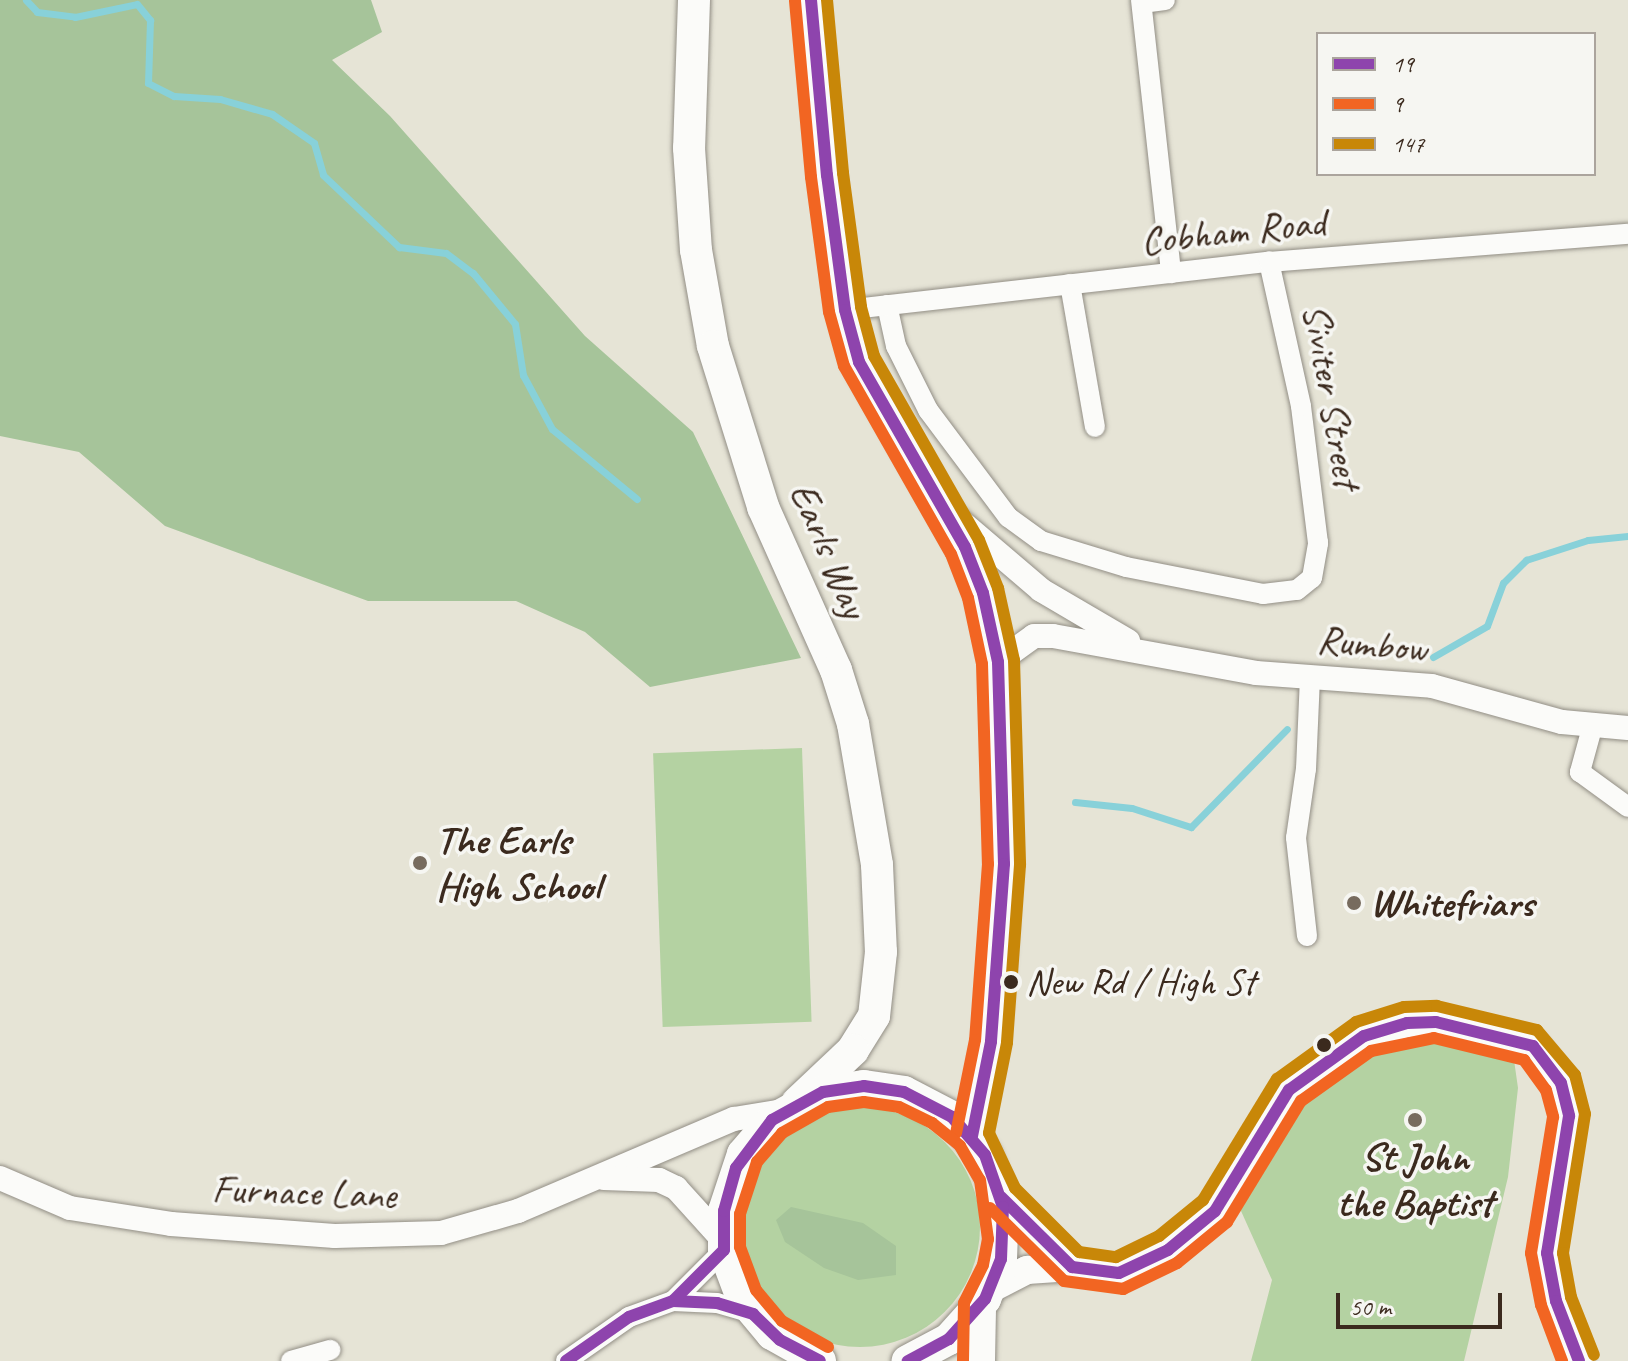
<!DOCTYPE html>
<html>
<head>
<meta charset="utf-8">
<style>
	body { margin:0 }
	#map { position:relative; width:1628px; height:1361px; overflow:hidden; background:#e6e4d6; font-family:Caveat,sans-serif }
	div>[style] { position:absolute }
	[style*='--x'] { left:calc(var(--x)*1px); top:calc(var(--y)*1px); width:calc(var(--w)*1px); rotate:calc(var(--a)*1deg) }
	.green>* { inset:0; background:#b4d2a2; transform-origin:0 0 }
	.round { border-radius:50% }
	.forest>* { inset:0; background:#a6c49a }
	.stream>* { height:7px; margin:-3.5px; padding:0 3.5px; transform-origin:3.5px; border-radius:3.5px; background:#88d1d9 }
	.roads { filter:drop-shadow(0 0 2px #928e85) drop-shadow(0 0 2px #928e85) }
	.minor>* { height:20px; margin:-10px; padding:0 10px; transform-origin:10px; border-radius:10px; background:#fbfbf9 }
	.tertiary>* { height:24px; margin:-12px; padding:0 12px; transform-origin:12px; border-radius:12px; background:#fbfbf9 }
	.secondary>* { height:28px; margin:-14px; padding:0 14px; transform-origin:14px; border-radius:14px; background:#fbfbf9 }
	.trunk>* { height:32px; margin:-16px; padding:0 16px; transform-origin:16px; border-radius:16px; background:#fbfbf9 }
	.bus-1>* { height:12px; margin:-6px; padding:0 6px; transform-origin:6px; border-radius:6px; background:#8e44ad }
	.bus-2>* { height:12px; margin:-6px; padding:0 6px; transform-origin:6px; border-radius:6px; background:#f26522 }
	.bus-3>* { height:12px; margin:-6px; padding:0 6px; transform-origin:6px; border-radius:6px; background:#c88708 }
	.dots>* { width:22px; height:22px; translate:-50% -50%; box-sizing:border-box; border:4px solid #f6f6f2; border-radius:50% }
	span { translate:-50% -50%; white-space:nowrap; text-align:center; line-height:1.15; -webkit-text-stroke:7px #f6f6f2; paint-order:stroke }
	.bus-label { font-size:38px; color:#3b2a1e }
	.left { translate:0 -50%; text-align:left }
	.street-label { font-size:40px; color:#3b2a1e }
	.poi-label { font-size:40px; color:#3b2a1e; font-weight:700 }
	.legend { position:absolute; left:1316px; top:32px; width:280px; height:144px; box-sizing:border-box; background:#f6f6f2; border:2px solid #aba49d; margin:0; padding:10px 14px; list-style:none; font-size:24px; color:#3b2a1e }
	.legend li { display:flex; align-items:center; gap:16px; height:40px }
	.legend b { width:40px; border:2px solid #aba49d }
	.scale { position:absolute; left:1336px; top:1293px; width:166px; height:36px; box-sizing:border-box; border:4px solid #3b2a1e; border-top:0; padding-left:10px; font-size:24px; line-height:28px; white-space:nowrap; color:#3b2a1e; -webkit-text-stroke:6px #f6f6f2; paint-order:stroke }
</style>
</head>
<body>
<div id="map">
	<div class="green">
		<div style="left:802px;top:748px;width:274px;height:149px;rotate:88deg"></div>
		<div style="clip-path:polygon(1448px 1036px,1477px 1042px,1514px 1060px,1518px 1088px,1508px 1177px,1464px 1361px,1251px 1361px,1272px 1280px,1237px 1202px,1289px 1115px,1332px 1077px,1373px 1052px)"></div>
		<div class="round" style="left:740px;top:1107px;width:240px;height:240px"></div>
	</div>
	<div class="forest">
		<div style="clip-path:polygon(0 0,371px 0,382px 32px,332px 60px,390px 116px,585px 336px,693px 432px,801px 658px,650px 687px,585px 632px,516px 601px,368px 601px,165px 526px,79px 452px,0 436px)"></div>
		<div style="clip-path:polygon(791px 1207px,863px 1223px,896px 1246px,896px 1275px,858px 1280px,824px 1268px,785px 1242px,776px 1220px)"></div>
	</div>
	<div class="stream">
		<div style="--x:26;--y:0;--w:16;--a:47"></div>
		<div style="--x:37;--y:12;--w:38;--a:7"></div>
		<div style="--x:75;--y:17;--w:63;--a:-11.8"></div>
		<div style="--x:137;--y:4;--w:21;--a:51"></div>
		<div style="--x:150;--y:20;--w:63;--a:91.8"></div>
		<div style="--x:148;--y:83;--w:29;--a:27"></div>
		<div style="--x:174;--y:96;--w:46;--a:3.7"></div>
		<div style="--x:220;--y:99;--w:54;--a:16.1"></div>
		<div style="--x:272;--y:114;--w:51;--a:34.6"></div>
		<div style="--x:314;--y:143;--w:33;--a:74"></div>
		<div style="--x:323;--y:175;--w:105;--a:43.5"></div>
		<div style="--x:399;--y:247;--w:47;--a:7.3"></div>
		<div style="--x:446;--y:253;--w:34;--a:37"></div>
		<div style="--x:473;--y:273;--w:66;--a:50.5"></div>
		<div style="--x:515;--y:324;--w:52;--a:81.1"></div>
		<div style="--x:523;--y:375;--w:61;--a:61.8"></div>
		<div style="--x:552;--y:429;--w:110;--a:39.5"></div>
		<div style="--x:1433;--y:657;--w:62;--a:-29.9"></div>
		<div style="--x:1487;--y:626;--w:46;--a:-69.6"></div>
		<div style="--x:1503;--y:583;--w:33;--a:-45"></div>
		<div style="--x:1526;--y:560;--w:65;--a:-17.9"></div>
		<div style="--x:1588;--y:540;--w:40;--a:-5.7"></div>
		<div style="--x:1075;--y:802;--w:57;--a:6"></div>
		<div style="--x:1132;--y:808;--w:62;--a:17.9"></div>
		<div style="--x:1191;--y:827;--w:137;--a:-45.6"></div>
	</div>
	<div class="roads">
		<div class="minor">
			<div style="--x:1141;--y:0;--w:275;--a:83.7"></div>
			<div style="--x:1142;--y:3;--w:23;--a:-7"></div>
			<div style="--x:1070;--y:284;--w:145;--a:80.1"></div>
			<div style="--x:887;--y:305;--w:42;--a:77.6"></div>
			<div style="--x:896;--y:346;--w:72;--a:63.4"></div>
			<div style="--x:928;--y:410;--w:134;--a:53.2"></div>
			<div style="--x:1008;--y:517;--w:41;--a:36"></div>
			<div style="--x:1041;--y:541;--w:89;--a:17"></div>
			<div style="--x:1126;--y:567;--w:140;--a:11.1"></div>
			<div style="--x:1263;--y:594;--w:34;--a:-7"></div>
			<div style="--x:1297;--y:590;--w:19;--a:-39"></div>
			<div style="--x:1312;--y:578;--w:36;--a:-80"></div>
			<div style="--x:1318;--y:543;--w:138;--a:-97.1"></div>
			<div style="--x:1301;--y:406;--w:148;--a:-102.5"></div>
			<div style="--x:845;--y:310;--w:427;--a:-6.5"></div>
			<div style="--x:1269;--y:262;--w:360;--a:-4.5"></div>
			<div style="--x:1592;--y:728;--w:46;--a:105.3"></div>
			<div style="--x:1580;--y:772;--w:59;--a:36.1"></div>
			<div style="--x:1307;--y:936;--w:99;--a:-96.4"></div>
			<div style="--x:1296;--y:838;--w:70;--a:-81.8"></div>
			<div style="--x:1306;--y:769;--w:91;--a:-87.5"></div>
			<div style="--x:673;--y:1301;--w:44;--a:2.6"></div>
			<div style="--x:717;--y:1303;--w:36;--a:16"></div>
			<div style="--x:291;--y:1361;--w:41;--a:-15.8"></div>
			<div style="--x:566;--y:1361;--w:77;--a:-34.9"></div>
			<div style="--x:629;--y:1317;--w:47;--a:-20"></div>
			<div style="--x:673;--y:1301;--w:72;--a:-45"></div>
		</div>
		<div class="tertiary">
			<div style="--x:951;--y:513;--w:118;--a:40.5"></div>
			<div style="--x:1041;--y:590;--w:101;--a:30.4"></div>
			<div style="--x:998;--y:662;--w:44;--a:-35.8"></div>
			<div style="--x:1034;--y:636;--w:19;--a:0"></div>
			<div style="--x:1053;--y:636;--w:206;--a:10.3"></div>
			<div style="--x:1256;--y:673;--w:176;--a:4.2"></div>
			<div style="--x:1432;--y:686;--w:135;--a:15.5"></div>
			<div style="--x:1562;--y:722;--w:66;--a:5.2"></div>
			<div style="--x:0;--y:1178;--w:76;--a:23.2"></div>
			<div style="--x:70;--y:1208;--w:102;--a:9"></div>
			<div style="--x:171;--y:1224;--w:164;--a:4.2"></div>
			<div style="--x:335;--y:1236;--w:106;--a:-1.6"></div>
			<div style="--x:441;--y:1233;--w:80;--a:-15.9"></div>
			<div style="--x:518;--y:1211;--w:235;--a:-23.1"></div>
			<div style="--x:734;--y:1119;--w:51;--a:-9.1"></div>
			<div style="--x:604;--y:1178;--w:55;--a:2.1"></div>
			<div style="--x:659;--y:1180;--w:19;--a:25"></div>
			<div style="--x:676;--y:1188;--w:72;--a:47.8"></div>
		</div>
		<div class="secondary">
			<div style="--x:1001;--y:1197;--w:100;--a:44.6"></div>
			<div style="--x:990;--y:1289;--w:42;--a:-27.2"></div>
			<div style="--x:1027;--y:1270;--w:45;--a:-3.8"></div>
			<div style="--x:1072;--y:1267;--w:47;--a:7.3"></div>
			<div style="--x:1119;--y:1273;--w:35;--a:-22"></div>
			<div style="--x:1151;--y:1260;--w:81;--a:-37.4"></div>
			<div style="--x:1215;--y:1211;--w:142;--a:-58.6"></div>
			<div style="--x:1289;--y:1090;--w:92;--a:-35.8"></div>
			<div style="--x:1364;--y:1036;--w:45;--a:-16.8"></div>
			<div style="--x:1407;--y:1023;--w:29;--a:-2"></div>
			<div style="--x:1436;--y:1022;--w:100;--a:13.9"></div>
			<div style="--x:1533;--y:1046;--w:46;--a:52.9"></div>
			<div style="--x:1561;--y:1083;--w:34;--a:76"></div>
			<div style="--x:1569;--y:1116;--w:139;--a:99.1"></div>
			<div style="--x:1547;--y:1253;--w:49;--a:79.4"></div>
			<div style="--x:1556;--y:1301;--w:64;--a:69"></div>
		</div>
		<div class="trunk">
			<div style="--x:694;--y:0;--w:148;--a:91.9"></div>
			<div style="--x:689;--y:148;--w:102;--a:86.1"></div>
			<div style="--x:696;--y:250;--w:97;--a:80"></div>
			<div style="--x:713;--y:346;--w:169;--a:72.7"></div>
			<div style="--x:763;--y:507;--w:179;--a:65.9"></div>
			<div style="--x:836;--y:670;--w:57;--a:72.5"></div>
			<div style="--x:853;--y:724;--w:143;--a:80.3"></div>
			<div style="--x:877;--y:865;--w:87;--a:87.4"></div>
			<div style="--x:881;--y:952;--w:64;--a:96.2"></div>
			<div style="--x:874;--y:1016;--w:40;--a:122"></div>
			<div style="--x:853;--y:1050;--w:77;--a:136.6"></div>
			<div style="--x:811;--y:0;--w:176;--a:84.8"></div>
			<div style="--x:827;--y:175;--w:136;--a:82.4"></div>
			<div style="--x:845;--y:310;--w:54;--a:74.9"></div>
			<div style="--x:859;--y:362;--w:213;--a:60.2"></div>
			<div style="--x:965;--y:547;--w:49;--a:68.6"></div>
			<div style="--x:983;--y:593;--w:71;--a:77.7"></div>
			<div style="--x:998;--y:662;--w:202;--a:88.3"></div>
			<div style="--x:1004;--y:864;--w:91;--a:93.1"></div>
			<div style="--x:999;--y:955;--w:87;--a:95.3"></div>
			<div style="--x:991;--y:1042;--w:96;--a:101.4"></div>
			<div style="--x:820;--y:1361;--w:55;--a:-150.6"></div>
			<div style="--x:772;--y:1334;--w:47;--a:-129.8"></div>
			<div style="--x:742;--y:1298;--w:51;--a:-110.6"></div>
			<div style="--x:724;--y:1250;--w:39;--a:-90"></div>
			<div style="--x:724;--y:1211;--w:60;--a:-71.6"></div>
			<div style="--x:743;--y:1154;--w:45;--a:-49.5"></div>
			<div style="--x:772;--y:1120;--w:58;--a:-28.8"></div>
			<div style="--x:823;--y:1092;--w:41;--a:-8.3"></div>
			<div style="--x:864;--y:1086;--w:40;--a:8.5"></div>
			<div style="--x:904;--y:1092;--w:54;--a:27.5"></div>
			<div style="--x:952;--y:1117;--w:50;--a:49"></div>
			<div style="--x:985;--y:1155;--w:55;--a:70.9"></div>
			<div style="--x:1003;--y:1207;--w:52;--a:92.2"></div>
			<div style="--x:1001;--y:1259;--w:43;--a:111.8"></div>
			<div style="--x:985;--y:1299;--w:54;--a:132"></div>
			<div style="--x:949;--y:1339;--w:47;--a:151.8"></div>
			<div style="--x:979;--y:1361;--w:54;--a:-88.9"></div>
		</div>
	</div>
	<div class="bus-1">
		<div style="--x:811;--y:0;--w:176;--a:84.8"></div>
		<div style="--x:827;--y:175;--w:136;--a:82.4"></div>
		<div style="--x:845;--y:310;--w:54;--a:74.9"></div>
		<div style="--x:859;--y:362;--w:213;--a:60.2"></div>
		<div style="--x:965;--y:547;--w:49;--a:68.6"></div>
		<div style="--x:983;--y:593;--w:71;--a:77.7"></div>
		<div style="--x:998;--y:662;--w:202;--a:88.3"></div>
		<div style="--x:1004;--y:864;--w:178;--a:94.2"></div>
		<div style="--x:991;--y:1042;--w:96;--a:101.4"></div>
		<div style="--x:1001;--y:1197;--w:100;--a:44.6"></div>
		<div style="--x:1072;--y:1267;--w:47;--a:7.3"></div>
		<div style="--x:1119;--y:1273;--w:54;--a:-25.1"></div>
		<div style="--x:1168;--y:1250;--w:61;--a:-39.7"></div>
		<div style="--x:1215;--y:1211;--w:142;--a:-58.6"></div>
		<div style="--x:1289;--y:1090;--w:92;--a:-35.8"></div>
		<div style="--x:1364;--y:1036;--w:45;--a:-16.8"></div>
		<div style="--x:1407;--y:1023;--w:29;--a:-2"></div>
		<div style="--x:1436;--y:1022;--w:100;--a:13.9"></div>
		<div style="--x:1533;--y:1046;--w:46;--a:52.9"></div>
		<div style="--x:1561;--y:1083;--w:34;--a:76"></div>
		<div style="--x:1569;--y:1116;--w:139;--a:99.1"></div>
		<div style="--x:1547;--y:1253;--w:49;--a:79.4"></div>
		<div style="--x:1556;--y:1301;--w:64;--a:69"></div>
		<div style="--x:673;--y:1301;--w:44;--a:2.6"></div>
		<div style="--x:717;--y:1303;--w:38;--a:17"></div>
		<div style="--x:753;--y:1314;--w:37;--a:44"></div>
		<div style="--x:780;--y:1340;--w:45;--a:27.7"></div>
		<div style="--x:566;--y:1361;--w:77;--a:-34.9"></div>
		<div style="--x:629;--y:1317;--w:47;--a:-20"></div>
		<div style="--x:673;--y:1301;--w:72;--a:-45"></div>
		<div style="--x:724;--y:1250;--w:39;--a:-90"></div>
		<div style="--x:724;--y:1211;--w:45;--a:-74.4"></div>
		<div style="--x:736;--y:1168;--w:60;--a:-53.1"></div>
		<div style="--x:772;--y:1120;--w:58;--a:-28.8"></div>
		<div style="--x:823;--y:1092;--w:41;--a:-8.3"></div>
		<div style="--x:864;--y:1086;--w:40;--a:8.5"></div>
		<div style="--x:904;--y:1092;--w:54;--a:27.5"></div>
		<div style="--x:952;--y:1117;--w:50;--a:49"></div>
		<div style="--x:985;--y:1155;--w:55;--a:70.9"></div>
		<div style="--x:1003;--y:1207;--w:52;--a:92.2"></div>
		<div style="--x:1001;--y:1259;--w:43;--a:111.8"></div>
		<div style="--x:985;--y:1299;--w:54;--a:132"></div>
		<div style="--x:949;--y:1339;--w:47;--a:151.8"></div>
	</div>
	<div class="bus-2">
		<div style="--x:795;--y:1;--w:177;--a:84.8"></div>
		<div style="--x:811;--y:177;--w:136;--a:82.4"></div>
		<div style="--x:829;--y:312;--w:56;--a:74.5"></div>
		<div style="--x:844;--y:366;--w:216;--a:60.4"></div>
		<div style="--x:951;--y:554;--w:47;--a:68.9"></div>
		<div style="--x:968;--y:598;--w:67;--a:78"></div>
		<div style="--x:982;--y:664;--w:200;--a:88.3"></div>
		<div style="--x:988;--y:864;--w:176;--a:94.2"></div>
		<div style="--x:975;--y:1040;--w:95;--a:101.5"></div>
		<div style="--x:990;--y:1208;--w:104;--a:44.6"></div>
		<div style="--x:1064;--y:1281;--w:60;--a:7.7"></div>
		<div style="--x:1123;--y:1289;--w:60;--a:-25.7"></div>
		<div style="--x:1177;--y:1263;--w:65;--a:-39.4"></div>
		<div style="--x:1227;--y:1222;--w:142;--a:-58.6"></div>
		<div style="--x:1301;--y:1101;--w:86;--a:-35.5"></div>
		<div style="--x:1371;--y:1051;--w:64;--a:-11.7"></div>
		<div style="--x:1434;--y:1038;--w:93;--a:13.7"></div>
		<div style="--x:1524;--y:1060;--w:37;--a:54"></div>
		<div style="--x:1546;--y:1090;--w:28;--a:75"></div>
		<div style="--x:1553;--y:1117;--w:138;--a:99.2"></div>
		<div style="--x:1531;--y:1253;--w:53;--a:79.1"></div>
		<div style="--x:1541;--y:1305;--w:60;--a:69.4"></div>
		<div style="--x:828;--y:1347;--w:53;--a:-150.5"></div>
		<div style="--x:782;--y:1321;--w:40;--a:-130"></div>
		<div style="--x:756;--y:1290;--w:46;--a:-110.4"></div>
		<div style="--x:740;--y:1247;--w:33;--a:-90"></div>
		<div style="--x:740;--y:1214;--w:55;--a:-71.9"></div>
		<div style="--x:757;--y:1162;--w:38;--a:-49"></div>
		<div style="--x:782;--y:1133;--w:53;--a:-29.5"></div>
		<div style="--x:828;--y:1107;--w:36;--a:-8"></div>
		<div style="--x:864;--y:1102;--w:35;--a:8"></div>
		<div style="--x:899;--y:1107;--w:37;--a:26"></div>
		<div style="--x:932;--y:1123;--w:36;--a:39"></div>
		<div style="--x:960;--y:1146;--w:39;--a:60"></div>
		<div style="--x:980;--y:1180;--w:60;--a:82.3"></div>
		<div style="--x:988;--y:1239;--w:26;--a:101"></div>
		<div style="--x:983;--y:1265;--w:42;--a:116.6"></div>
		<div style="--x:964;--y:1303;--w:58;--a:91"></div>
	</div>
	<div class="bus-3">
		<div style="--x:827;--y:0;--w:174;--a:84.7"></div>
		<div style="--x:843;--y:173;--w:135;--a:82.3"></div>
		<div style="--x:861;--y:307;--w:51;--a:75.1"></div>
		<div style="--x:874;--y:356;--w:212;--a:60.3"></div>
		<div style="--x:979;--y:540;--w:52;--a:68.4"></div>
		<div style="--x:998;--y:588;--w:74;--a:77.5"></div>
		<div style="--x:1014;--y:660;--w:205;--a:88.3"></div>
		<div style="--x:1020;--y:865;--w:178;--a:94.2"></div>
		<div style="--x:1007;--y:1043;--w:92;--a:101.3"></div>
		<div style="--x:989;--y:1133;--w:61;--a:64.7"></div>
		<div style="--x:1015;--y:1188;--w:91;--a:45"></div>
		<div style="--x:1079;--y:1252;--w:37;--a:8"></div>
		<div style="--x:1116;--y:1257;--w:48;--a:-26"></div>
		<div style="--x:1159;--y:1236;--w:57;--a:-39.3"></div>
		<div style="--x:1203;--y:1200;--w:142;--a:-58.6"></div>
		<div style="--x:1277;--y:1079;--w:97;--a:-35.8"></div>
		<div style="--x:1356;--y:1022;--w:50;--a:-17.4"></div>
		<div style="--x:1404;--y:1007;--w:33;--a:-2"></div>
		<div style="--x:1437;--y:1006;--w:103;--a:13.5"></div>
		<div style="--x:1537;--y:1030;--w:59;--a:49.8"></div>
		<div style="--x:1575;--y:1075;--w:40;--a:75.6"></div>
		<div style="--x:1585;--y:1114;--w:141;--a:99"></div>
		<div style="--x:1563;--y:1253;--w:45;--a:79.7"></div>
		<div style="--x:1571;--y:1297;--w:62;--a:68.4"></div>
	</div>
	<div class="dots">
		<div style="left:420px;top:863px;background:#776b5e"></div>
		<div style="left:1354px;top:903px;background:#776b5e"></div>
		<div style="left:1011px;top:982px;background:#3b2a1e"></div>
		<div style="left:1324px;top:1045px;background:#3b2a1e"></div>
		<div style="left:1415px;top:1120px;background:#776b5e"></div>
	</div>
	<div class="bus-label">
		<span class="left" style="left:1026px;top:982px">New Rd / High St</span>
	</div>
	<div class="street-label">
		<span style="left:1233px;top:231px;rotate:-6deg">Cobham Road</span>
		<span style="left:1332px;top:396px;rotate:80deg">Siviter Street</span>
		<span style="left:829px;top:550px;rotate:67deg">Earls Way</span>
		<span style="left:1372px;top:644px;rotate:5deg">Rumbow</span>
		<span style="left:304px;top:1192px;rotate:2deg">Furnace Lane</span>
	</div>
	<div class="poi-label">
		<span class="left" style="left:436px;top:863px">The Earls<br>High School</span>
		<span class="left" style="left:1370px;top:903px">Whitefriars</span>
		<span style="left:1415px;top:1180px">St John<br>the Baptist</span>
	</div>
	<ul class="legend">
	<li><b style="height:10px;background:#8e44ad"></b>19</li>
	<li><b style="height:10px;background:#f26522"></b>9</li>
	<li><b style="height:10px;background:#c88708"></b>147</li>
	</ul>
	<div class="scale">50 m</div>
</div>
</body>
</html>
